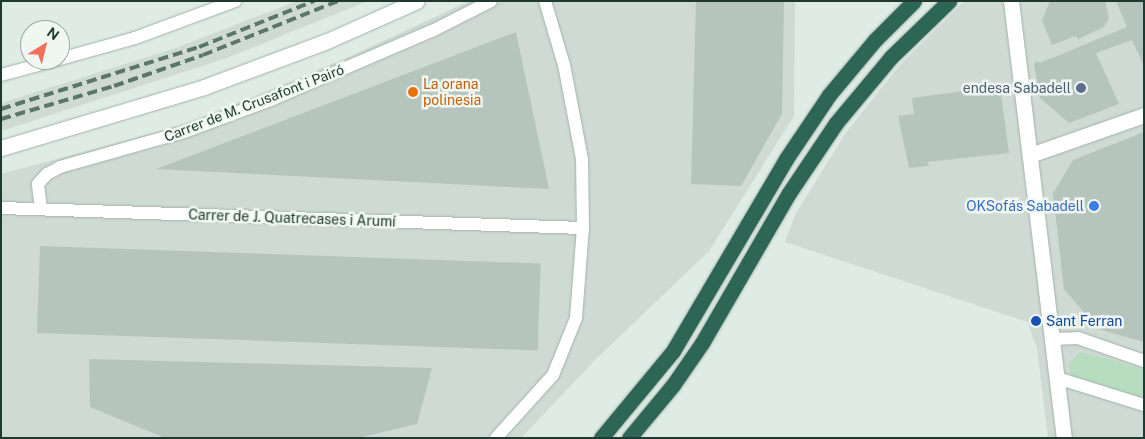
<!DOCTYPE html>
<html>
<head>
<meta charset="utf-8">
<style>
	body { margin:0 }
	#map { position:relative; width:1145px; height:439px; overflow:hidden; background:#dfebe5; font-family:"Public Sans",sans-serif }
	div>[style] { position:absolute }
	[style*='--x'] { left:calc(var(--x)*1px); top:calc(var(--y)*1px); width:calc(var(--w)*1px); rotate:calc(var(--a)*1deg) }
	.built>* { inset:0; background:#cedad3 }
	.green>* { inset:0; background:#b8dcbf }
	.building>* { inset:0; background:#b5c5bd; transform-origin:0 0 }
	.roads { filter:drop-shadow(0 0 1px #a2b2ab) drop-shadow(0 0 1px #a2b2ab) }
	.street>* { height:12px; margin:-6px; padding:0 6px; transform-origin:6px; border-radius:6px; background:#fff }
	.secondary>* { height:15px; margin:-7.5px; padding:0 7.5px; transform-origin:7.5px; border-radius:7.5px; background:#fff }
	.highway>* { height:15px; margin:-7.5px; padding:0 7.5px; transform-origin:7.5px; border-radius:7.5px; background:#2d6655 }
	.rail>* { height:4px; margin-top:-2px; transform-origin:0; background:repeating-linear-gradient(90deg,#5b766c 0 10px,transparent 0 15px) }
	.dots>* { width:14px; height:14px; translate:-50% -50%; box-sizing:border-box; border:2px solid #f0f7f3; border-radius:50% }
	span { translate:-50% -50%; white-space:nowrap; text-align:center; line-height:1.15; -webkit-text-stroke:5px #f0f7f3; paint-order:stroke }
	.food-label { font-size:14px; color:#c56008 }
	.left { translate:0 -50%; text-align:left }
	.service-label { font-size:14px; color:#4e5e75 }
	.right { translate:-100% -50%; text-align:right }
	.street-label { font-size:14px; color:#213a31 }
	.shop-label { font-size:14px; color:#366cbe }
	.transit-label { font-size:14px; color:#164399 }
	.frame { position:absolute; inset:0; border:2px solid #213a31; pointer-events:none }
	.north { position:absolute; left:20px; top:20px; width:50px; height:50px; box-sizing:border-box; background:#f0f7f3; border:1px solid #9daba5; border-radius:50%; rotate:36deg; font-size:14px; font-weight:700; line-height:20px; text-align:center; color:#213a31 }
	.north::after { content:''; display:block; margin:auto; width:18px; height:22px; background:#f17057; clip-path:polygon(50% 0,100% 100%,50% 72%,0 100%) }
</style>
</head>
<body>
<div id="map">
	<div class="built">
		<div style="clip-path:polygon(297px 1px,368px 1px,227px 58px,1px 131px,1px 103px,173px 49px)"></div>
		<div style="clip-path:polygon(469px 1px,795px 1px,794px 116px,709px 251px,595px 360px,521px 438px,1px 438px,1px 174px,190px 123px,351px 56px)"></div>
		<div style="clip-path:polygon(964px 1px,1144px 1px,1144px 438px,1048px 438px,1037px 349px,1028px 322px,785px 242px,796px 213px,847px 131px,900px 65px)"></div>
	</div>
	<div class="green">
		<div style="clip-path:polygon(1080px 352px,1144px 369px,1144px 401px,1077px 380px,1070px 373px,1069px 364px)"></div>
	</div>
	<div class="building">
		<div style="clip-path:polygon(696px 1px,784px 1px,782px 114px,741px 186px,691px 184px)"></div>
		<div style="clip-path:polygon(1050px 1px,1105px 1px,1109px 18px,1104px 27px,1078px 39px,1076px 36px,1052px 45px,1042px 21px)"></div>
		<div style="clip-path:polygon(1116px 1px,1144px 1px,1144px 66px,1132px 40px,1096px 53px,1119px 104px,1069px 123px,1040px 98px,1034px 65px,1036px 61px,1040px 63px,1127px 27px)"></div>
		<div style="clip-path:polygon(516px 32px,549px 189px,156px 169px)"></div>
		<div style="clip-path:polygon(1000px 86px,1009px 153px,927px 162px,929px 166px,909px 168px,898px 116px,914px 114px,912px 98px)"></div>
		<div style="clip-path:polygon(1144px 132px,1144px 342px,1098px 329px,1064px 289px,1053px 193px,1073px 160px)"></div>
		<div style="left:40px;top:246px;width:501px;height:87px;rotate:2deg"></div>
		<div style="clip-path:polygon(89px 359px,432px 368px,417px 424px,358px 438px,165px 438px,90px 407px)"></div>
	</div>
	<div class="roads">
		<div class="street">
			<div style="--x:60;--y:59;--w:78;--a:-15.6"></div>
			<div style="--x:135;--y:38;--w:107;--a:-20.3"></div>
			<div style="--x:1;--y:75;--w:58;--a:-15"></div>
			<div style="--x:1;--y:208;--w:582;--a:1.97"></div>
			<div style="--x:41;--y:209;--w:25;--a:-97"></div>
			<div style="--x:38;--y:184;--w:13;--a:-48"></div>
			<div style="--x:47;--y:174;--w:15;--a:-28"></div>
			<div style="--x:60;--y:167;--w:129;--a:-15.8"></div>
			<div style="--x:184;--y:132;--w:95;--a:-20.3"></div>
			<div style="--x:273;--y:99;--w:173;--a:-23.2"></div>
			<div style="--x:432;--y:31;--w:66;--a:-27"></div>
			<div style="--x:1053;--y:339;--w:25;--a:-2"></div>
			<div style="--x:1078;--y:338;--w:70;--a:19.2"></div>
			<div style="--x:1057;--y:378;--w:91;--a:17.2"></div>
			<div style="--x:496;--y:438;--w:85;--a:-47.9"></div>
			<div style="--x:553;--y:375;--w:61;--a:-68"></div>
			<div style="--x:576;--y:318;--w:90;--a:-85.6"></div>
			<div style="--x:583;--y:228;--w:69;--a:-90.8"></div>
			<div style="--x:582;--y:159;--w:96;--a:-100.8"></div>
			<div style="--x:564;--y:65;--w:67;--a:-106.5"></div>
		</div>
		<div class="secondary">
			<div style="--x:1011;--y:1;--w:440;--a:83.1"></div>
			<div style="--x:1;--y:148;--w:212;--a:-16.7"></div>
			<div style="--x:204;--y:87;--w:131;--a:-20.5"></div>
			<div style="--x:327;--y:41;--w:98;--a:-24"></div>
			<div style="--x:1030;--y:155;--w:121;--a:-19.3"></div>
		</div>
		<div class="highway">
			<div style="--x:601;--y:438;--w:113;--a:-50.4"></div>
			<div style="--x:673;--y:351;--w:223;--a:-59.5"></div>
			<div style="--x:786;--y:159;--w:77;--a:-56.1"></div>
			<div style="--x:829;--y:95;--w:72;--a:-50.1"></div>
			<div style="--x:875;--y:40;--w:55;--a:-45"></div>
			<div style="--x:629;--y:438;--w:69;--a:-50.3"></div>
			<div style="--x:673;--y:385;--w:51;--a:-55.4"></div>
			<div style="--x:702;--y:343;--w:173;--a:-59.9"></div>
			<div style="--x:789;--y:193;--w:84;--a:-56.1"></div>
			<div style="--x:836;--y:123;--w:86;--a:-50.2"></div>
			<div style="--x:891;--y:57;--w:81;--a:-44"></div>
		</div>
	</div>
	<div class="rail">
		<div style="--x:1;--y:109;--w:207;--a:-17.4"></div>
		<div style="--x:199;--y:47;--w:124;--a:-21.8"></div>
		<div style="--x:1;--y:119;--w:118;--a:-16.3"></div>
		<div style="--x:114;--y:86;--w:94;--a:-19.2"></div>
		<div style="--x:203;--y:55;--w:145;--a:-21.8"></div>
	</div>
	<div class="dots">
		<div style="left:1081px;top:88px;background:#5c6f8a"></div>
		<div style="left:413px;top:92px;background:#e8710a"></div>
		<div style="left:1094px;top:206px;background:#3f7fe0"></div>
		<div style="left:1036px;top:321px;background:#1a4fb4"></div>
	</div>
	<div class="food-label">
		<span class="left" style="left:423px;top:92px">La orana<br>polinesia</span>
	</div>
	<div class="service-label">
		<span class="right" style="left:1071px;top:88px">endesa Sabadell</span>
	</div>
	<div class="street-label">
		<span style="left:254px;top:103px;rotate:-21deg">Carrer de M. Crusafont i Pairó</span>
		<span style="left:292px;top:218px;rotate:2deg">Carrer de J. Quatrecases i Arumí</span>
	</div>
	<div class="shop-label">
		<span class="right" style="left:1084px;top:206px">OKSofás Sabadell</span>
	</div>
	<div class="transit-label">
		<span class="left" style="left:1046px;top:321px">Sant Ferran</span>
	</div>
	<div class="frame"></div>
	<div class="north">N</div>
</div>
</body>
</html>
